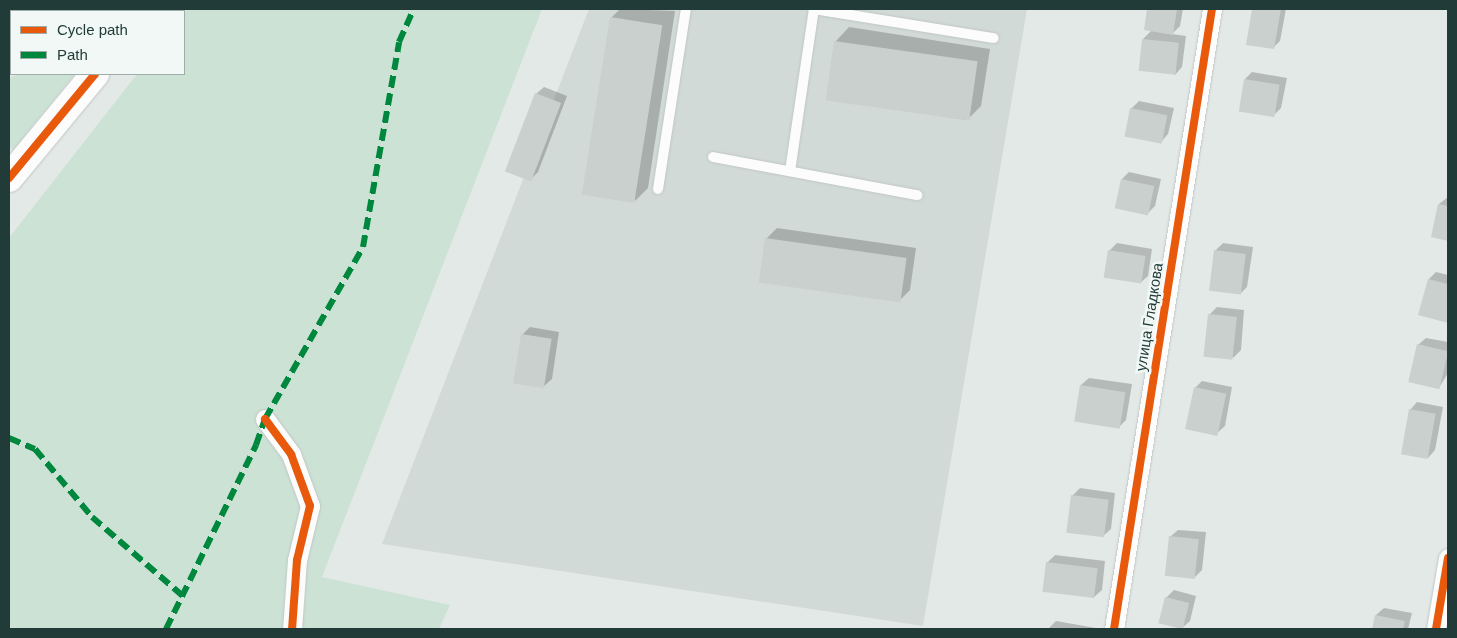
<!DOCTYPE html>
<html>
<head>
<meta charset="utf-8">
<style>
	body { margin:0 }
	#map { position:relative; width:1457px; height:638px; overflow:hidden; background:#e3e9e7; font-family:Helvetica,sans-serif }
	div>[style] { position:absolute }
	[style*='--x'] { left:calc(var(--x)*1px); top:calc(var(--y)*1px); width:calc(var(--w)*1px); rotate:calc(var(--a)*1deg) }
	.built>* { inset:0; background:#d1dad7 }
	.green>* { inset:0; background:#cce2d5 }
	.shadow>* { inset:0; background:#0003 }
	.building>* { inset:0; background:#cad0ce; transform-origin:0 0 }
	.roads { filter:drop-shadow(0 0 1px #c0c6c4) drop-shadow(0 0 1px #c0c6c4) }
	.lane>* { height:10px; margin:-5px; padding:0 5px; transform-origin:5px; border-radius:5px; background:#fbfcfb }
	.street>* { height:19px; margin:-9.5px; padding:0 9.5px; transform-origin:9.5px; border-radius:9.5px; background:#fbfcfb }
	.secondary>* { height:28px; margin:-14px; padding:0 14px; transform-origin:14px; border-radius:14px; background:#fbfcfb }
	.quiet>* { height:6px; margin-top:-3px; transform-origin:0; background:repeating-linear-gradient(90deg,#00873e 0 12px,transparent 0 18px) }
	.cycleway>* { height:8px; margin:-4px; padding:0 4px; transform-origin:4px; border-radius:4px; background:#e8590c }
	span { translate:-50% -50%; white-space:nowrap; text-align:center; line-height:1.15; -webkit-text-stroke:5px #f1f8f5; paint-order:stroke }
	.street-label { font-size:15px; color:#213c38 }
	.frame { position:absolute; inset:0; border:10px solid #213c38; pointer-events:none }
	.legend { position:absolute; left:10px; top:10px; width:175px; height:65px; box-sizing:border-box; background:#f1f8f5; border:1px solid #9eada9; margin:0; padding:6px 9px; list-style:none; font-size:15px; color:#213c38 }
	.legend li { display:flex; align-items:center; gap:10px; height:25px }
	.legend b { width:25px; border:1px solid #9eada9 }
</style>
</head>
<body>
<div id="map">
	<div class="built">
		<div style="clip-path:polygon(589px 9px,1027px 9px,923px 626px,382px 544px)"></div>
	</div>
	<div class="green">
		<div style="clip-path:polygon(187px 9px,542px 9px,322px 577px,450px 605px,439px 629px,9px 629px,9px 238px,137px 74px,184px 74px,184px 14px)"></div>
		<div style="clip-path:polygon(19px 74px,75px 74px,13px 150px,9px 147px,9px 78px)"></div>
	</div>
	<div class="shadow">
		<div style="clip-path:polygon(620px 9px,675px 11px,648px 188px,635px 201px,611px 18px)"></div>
		<div style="clip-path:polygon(1148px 9px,1183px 9px,1180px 26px,1172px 34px,1186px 36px,1182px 67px,1175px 75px,1143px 39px,1152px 30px,1145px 29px)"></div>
		<div style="clip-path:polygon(1254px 9px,1286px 9px,1280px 41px,1273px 48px,1248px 44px)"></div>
		<div style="clip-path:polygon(849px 27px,990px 49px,981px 106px,967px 120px,827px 99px,836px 41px)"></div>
		<div style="clip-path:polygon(1252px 72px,1287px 78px,1281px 108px,1274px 115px,1245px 79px)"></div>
		<div style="clip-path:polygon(544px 87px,567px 96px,538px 172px,531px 179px,536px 94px)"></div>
		<div style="clip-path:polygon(1139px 101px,1174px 108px,1168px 134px,1161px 142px,1131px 109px)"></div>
		<div style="clip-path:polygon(1129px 172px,1161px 179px,1155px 206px,1148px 213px,1122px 179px)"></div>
		<div style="clip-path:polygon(1448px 197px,1448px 240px,1433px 236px,1439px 204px)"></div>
		<div style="clip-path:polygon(777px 228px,916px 248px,910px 290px,899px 301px,766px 239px)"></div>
		<div style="clip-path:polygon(1117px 243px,1152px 249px,1148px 276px,1140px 283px,1109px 251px)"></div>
		<div style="clip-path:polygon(1223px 243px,1253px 247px,1247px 287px,1240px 294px,1215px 251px)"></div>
		<div style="clip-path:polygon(1436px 272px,1448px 275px,1448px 322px,1420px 314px,1429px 279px)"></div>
		<div style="clip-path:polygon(1217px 307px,1244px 310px,1241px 350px,1233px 358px,1209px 315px)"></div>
		<div style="clip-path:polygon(530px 327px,559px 332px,552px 379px,544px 386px,522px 335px)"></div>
		<div style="clip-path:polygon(1426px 338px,1448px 342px,1448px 373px,1440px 386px,1418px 345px)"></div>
		<div style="clip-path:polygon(1089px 378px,1132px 384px,1126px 420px,1119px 427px,1081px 385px)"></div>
		<div style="clip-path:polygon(1202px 381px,1232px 387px,1225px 426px,1217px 433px,1195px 388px)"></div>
		<div style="clip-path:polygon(1417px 402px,1443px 407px,1435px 450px,1428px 458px,1410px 410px)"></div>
		<div style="clip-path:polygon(1080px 488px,1115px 493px,1111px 529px,1103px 536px,1072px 496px)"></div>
		<div style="clip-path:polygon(1178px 530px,1206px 532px,1202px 570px,1195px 577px,1170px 537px)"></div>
		<div style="clip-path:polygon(1055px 555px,1105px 561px,1102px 590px,1094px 597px,1047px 563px)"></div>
		<div style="clip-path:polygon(1174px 590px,1196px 596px,1190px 621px,1182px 628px,1166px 598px)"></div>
		<div style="clip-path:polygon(1384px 608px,1412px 613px,1408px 629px,1374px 629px,1376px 615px)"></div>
		<div style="clip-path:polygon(1056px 621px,1096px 628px,1096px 629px,1048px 629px)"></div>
	</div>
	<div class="building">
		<div style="clip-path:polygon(1147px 9px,1177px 9px,1173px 35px,1144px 30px)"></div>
		<div style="clip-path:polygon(1252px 9px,1281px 9px,1274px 49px,1246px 45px)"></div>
		<div style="left:610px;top:17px;width:53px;height:180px;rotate:9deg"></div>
		<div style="left:1142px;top:39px;width:37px;height:32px;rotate:6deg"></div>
		<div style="left:834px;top:41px;width:145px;height:60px;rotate:8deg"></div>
		<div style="left:1244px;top:79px;width:36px;height:33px;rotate:9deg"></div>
		<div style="left:535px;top:93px;width:28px;height:84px;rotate:21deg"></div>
		<div style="left:1130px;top:108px;width:38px;height:29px;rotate:11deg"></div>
		<div style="left:1121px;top:179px;width:34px;height:30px;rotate:12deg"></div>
		<div style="clip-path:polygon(1438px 204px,1448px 206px,1448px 241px,1431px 237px)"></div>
		<div style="left:765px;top:238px;width:143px;height:45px;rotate:8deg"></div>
		<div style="left:1108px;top:250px;width:38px;height:28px;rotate:9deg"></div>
		<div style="left:1214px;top:250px;width:32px;height:41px;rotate:7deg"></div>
		<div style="clip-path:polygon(1428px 279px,1448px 284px,1448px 323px,1418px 315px)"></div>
		<div style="left:1208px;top:314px;width:29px;height:43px;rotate:6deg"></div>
		<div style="left:521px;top:334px;width:31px;height:50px;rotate:9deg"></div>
		<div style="left:1417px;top:344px;width:32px;height:39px;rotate:13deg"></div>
		<div style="left:1080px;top:385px;width:46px;height:37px;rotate:9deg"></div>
		<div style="left:1194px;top:387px;width:33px;height:43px;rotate:12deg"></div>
		<div style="left:1409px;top:409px;width:27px;height:46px;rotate:10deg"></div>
		<div style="left:1071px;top:495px;width:38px;height:38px;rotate:7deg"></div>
		<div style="left:1169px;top:536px;width:30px;height:40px;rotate:6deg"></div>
		<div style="left:1046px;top:562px;width:52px;height:30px;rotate:7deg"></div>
		<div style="left:1165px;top:597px;width:25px;height:27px;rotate:14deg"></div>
		<div style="clip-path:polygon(1375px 615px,1405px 621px,1403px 629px,1372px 629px)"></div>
	</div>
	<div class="roads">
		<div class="lane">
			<div style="--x:814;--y:9;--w:182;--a:9.2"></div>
			<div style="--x:713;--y:157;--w:208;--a:10.6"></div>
			<div style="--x:790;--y:171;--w:164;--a:-81.6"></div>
			<div style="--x:658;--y:189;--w:182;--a:-81.2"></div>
		</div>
		<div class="street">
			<div style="--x:265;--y:419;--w:44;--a:53.4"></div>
			<div style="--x:291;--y:454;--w:55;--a:69.9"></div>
			<div style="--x:310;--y:506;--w:56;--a:103.5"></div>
			<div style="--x:297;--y:560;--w:69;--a:94.1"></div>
			<div style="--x:1114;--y:629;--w:628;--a:-81.02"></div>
			<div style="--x:1436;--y:629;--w:72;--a:-80.4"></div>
		</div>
		<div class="secondary">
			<div style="--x:146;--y:11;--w:4;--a:-34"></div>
			<div style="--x:9;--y:178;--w:135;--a:-50.4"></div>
		</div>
	</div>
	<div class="quiet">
		<div style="--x:9;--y:438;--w:28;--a:23"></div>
		<div style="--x:35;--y:449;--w:89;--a:50"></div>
		<div style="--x:92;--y:517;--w:121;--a:41"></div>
		<div style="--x:166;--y:629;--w:205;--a:-63.9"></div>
		<div style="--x:256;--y:445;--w:28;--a:-71"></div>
		<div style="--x:265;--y:419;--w:198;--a:-60.3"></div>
		<div style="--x:363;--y:247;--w:208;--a:-80"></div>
		<div style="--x:399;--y:42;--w:36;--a:-66"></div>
	</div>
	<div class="cycleway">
		<div style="--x:9;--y:178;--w:135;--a:-50.4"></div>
		<div style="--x:265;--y:419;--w:44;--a:53.4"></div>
		<div style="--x:291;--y:454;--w:55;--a:69.9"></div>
		<div style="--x:310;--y:506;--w:56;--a:103.5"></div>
		<div style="--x:297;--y:560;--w:69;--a:94.1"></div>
		<div style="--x:1114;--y:629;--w:628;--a:-81.02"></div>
		<div style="--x:1436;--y:629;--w:72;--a:-80.4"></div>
	</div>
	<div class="street-label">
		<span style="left:1149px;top:317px;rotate:-81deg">улица Гладкова</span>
	</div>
	<div class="frame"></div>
	<ul class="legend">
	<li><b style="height:6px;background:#e8590c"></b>Cycle path</li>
	<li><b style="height:6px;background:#00873e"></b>Path</li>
	</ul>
</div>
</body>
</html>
